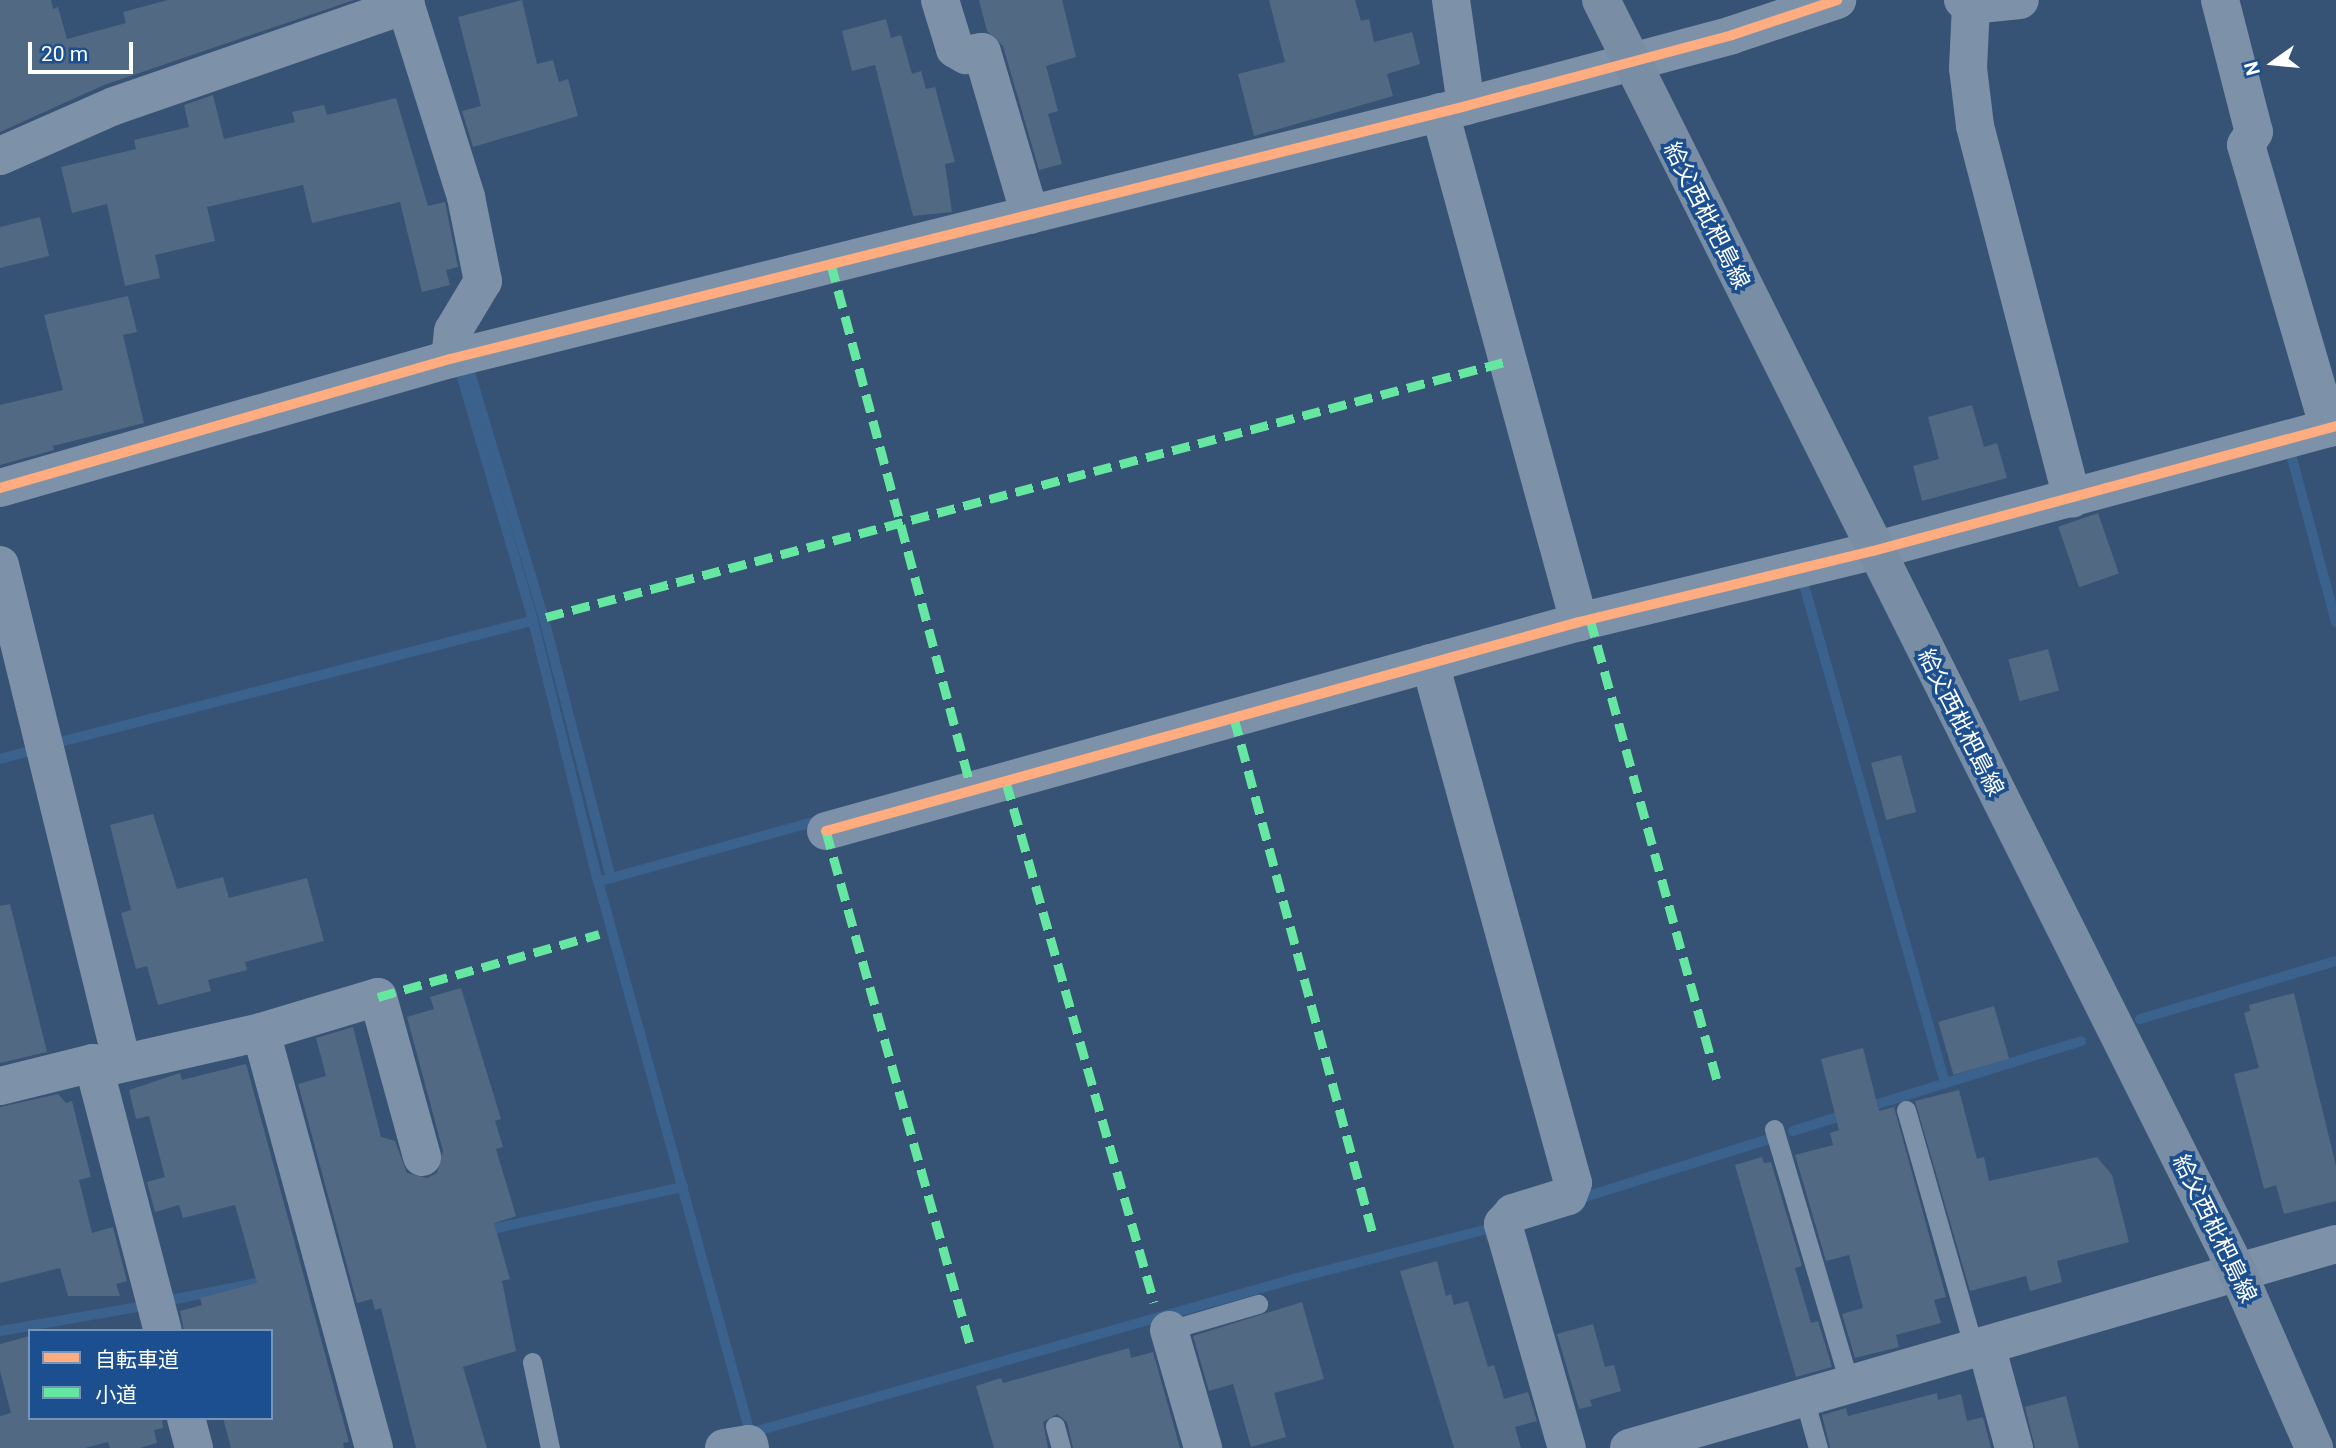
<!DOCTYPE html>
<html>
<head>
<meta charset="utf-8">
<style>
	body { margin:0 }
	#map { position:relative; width:2336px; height:1448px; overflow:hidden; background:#365274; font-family:Roboto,"Noto Sans JP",sans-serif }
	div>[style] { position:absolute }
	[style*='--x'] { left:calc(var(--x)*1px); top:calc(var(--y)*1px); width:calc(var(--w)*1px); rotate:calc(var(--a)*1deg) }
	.stream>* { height:10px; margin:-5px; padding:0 5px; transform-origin:5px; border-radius:5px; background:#3b618d }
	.building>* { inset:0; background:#526984; transform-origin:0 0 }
	.service>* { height:19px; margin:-9.5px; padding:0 9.5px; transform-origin:9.5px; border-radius:9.5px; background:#7d92a8 }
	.minor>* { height:38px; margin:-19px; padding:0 19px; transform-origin:19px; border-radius:19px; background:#7d92a8 }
	.secondary>* { height:38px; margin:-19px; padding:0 19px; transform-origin:19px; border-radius:19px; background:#798da4 }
	.quiet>* { height:9px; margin-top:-4.5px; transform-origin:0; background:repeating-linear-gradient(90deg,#66e7a1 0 18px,transparent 0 27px) }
	.cycleway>* { height:10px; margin:-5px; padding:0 5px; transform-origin:5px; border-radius:5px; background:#ffac80 }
	span { translate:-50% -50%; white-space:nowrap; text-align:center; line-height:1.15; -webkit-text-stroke:7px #1b4f8f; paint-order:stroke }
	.street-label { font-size:23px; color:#fff }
	.legend { position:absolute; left:28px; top:1329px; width:245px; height:91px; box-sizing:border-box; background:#1b4f8f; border:2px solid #7695bc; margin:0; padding:9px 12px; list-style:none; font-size:21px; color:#fff }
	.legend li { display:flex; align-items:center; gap:14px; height:35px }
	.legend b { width:35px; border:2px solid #7695bc }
	.north { position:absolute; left:2238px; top:28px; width:70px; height:70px; -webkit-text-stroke:5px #1b4f8f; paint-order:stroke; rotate:255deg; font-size:19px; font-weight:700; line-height:28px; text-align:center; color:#fff }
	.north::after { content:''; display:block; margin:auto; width:24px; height:32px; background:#fff; clip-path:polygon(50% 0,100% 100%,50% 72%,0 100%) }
	.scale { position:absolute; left:28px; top:42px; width:105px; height:32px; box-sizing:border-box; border:4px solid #fff; border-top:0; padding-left:9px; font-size:21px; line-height:24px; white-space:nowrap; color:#fff; -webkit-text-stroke:5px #1b4f8f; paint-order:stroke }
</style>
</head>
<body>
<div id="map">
	<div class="stream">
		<div style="--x:469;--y:369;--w:261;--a:73.3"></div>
		<div style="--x:544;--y:619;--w:268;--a:75.5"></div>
		<div style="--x:461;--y:374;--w:257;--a:73.7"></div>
		<div style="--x:533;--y:621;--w:268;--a:76"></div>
		<div style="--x:598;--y:881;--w:573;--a:74.6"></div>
		<div style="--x:750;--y:1433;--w:569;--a:-15.82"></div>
		<div style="--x:1297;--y:1278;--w:197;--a:-14.4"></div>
		<div style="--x:1488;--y:1229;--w:9;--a:72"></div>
		<div style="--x:2292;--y:458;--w:170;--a:75"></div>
		<div style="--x:1804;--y:585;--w:518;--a:74.19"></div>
		<div style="--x:64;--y:741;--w:484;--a:-14.4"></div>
		<div style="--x:0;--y:759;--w:35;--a:-15"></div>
		<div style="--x:34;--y:750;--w:4;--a:-104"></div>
		<div style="--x:604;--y:880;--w:225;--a:-15.5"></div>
		<div style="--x:2140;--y:1019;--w:204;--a:-16.5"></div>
		<div style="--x:1865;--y:1108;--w:226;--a:-17.2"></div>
		<div style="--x:1793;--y:1131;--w:57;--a:-17.5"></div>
		<div style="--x:1585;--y:1197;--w:190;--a:-17.5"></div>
		<div style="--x:483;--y:1231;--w:205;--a:-12.4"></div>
		<div style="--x:171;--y:1300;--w:102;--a:-11.3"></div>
		<div style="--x:0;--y:1331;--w:139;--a:-9.9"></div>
	</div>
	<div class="building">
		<div style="clip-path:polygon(0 0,51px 0,53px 9px,58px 7px,67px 39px,126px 23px,123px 12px,168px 0,354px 0,104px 85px,0 132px)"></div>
		<div style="clip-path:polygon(522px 0,537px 64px,553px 60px,559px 82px,568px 79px,578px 116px,473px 147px,462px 111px,481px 106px,458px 17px)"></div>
		<div style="clip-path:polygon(979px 0,1062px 0,1076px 57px,1046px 66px,1058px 111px,1048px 114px,1062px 164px,1039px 170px,1003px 46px,987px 31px)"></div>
		<div style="clip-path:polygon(1269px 0,1355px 0,1361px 21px,1369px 19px,1374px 42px,1412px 32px,1420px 64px,1387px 74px,1393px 96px,1254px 136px,1238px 74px,1285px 62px)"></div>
		<div style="clip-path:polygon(886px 19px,891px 38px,901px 35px,912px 74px,921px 71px,926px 89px,935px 87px,955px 162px,945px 164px,952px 212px,913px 216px,875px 65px,852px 71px,842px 31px)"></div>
		<div style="clip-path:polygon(213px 95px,224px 139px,295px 122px,292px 112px,324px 105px,327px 115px,396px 98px,428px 206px,445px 202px,458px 267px,446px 270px,450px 285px,422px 292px,400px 202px,312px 223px,303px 185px,207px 207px,215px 241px,155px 255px,160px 278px,125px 286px,107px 204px,72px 213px,61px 167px,136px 149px,134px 140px,189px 127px,184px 105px)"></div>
		<div style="clip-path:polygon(40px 217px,49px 256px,0 268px,0 227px)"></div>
		<div style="clip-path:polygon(128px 296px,137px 332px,123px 335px,144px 423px,53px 446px,54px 450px,0 465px,0 405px,63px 390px,44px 315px)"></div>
		<div style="clip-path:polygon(1972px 405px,1984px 447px,1997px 443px,2007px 478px,1922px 501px,1913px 466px,1939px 459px,1928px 417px)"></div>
		<div style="left:2098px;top:513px;width:64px;height:42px;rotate:71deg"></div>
		<div style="left:2048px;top:649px;width:43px;height:41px;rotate:75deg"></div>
		<div style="left:1901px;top:755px;width:59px;height:31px;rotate:75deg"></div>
		<div style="clip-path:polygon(153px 814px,177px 889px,223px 877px,229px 898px,307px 878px,324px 941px,245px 962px,247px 970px,208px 980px,211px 991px,158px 1005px,147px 966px,136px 969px,121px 913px,131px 910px,110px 825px)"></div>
		<div style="clip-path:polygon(10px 904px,47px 1052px,0 1063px,0 906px)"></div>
		<div style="clip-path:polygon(461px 988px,501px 1119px,495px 1121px,503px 1147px,496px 1149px,516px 1216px,494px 1223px,510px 1279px,502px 1281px,516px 1351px,463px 1367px,487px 1448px,416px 1448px,381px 1308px,375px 1310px,372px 1299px,357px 1303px,298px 1084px,326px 1076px,316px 1038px,353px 1027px,381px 1137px,395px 1141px,407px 1173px,427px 1178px,437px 1173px,443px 1151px,407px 1017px,434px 1009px,430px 997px)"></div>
		<div style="clip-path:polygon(2294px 993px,2336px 1166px,2336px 1201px,2284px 1214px,2276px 1185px,2264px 1189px,2234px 1074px,2259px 1068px,2244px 1013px,2250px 1011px,2249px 1005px)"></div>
		<div style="left:1994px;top:1006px;width:55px;height:58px;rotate:74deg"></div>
		<div style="clip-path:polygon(1863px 1048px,1879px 1111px,1894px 1107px,1946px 1297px,1934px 1300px,1941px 1323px,1896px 1335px,1899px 1347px,1855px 1358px,1842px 1314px,1863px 1308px,1849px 1255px,1826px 1261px,1795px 1155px,1833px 1145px,1830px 1133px,1839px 1130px,1821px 1059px)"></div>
		<div style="clip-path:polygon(246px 1064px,349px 1442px,343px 1443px,344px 1448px,231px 1448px,223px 1418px,271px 1418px,271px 1331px,184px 1331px,180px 1311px,202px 1305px,200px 1298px,257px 1283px,235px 1205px,183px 1218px,179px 1205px,155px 1212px,147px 1182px,165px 1177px,149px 1116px,136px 1119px,129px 1090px,180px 1073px,182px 1080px)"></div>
		<div style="clip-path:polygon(1959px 1090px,1977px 1159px,1984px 1157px,1989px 1181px,2097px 1157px,2112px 1175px,2129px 1242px,2057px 1261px,2062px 1282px,2030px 1291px,2026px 1276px,1970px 1291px,1915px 1101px)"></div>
		<div style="clip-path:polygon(58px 1094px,66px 1103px,72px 1101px,91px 1177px,79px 1180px,92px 1233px,113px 1227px,127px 1281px,116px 1284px,120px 1296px,68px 1296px,60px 1268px,0 1283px,0 1107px)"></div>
		<div style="clip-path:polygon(1762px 1157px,1764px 1163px,1771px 1162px,1802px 1266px,1795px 1268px,1811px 1323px,1818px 1321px,1832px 1367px,1796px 1377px,1735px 1165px)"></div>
		<div style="clip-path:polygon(1437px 1261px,1446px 1296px,1451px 1294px,1454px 1305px,1468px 1301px,1488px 1367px,1494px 1365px,1504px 1399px,1528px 1392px,1537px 1421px,1515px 1427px,1521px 1448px,1454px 1448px,1400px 1271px)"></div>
		<div style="clip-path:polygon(1302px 1302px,1324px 1379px,1274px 1393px,1286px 1437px,1251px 1447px,1233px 1384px,1209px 1391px,1193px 1336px)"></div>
		<div style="clip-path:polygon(1593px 1324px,1605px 1367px,1614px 1365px,1621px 1391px,1590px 1400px,1592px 1406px,1579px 1409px,1557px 1334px)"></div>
		<div style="clip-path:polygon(30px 1336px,30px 1418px,162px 1418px,163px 1428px,154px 1430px,157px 1443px,140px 1448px,110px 1448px,108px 1442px,85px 1448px,0 1448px,0 1416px,11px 1413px,0 1371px,0 1344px)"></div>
		<div style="clip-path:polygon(1129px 1348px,1131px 1358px,1153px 1352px,1180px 1448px,1073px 1448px,1067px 1422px,1057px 1414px,1043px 1422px,1048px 1448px,994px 1448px,976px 1386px,1001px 1378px,1003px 1383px)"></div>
		<div style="clip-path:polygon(1937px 1393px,1938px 1400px,1961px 1394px,1967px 1421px,1983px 1417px,1991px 1448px,1830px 1448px,1822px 1415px,1846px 1408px,1848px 1416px)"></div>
		<div style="clip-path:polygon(2066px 1396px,2079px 1448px,2035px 1448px,2025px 1407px)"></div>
	</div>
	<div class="service">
		<div style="--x:1906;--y:1110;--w:248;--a:74.1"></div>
		<div style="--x:1774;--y:1129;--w:267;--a:73.5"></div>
		<div style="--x:1169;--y:1330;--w:93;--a:-16.3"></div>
		<div style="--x:532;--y:1362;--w:88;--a:78.2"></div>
		<div style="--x:1804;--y:1398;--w:52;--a:74.4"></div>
		<div style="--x:1055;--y:1426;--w:23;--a:75"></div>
	</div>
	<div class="minor">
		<div style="--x:404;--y:0;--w:207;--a:72.5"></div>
		<div style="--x:466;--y:197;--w:86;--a:78.6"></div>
		<div style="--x:483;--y:281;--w:58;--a:121"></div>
		<div style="--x:453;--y:331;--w:28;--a:96"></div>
		<div style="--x:940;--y:0;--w:51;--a:73"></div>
		<div style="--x:955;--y:49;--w:13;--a:29"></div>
		<div style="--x:966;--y:55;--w:16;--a:-11"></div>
		<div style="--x:982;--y:52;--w:170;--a:73.6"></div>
		<div style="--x:1451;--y:0;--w:107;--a:81.9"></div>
		<div style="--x:1963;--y:0;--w:9;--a:32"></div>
		<div style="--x:1971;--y:5;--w:49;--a:-5.8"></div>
		<div style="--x:2220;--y:0;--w:136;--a:75.6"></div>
		<div style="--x:2254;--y:132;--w:15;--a:122"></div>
		<div style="--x:2246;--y:145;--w:295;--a:73.7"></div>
		<div style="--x:1971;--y:5;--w:63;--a:92.7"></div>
		<div style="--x:1968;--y:68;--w:58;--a:83.1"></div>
		<div style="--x:1975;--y:126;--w:385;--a:75.4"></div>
		<div style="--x:1440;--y:112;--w:529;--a:74.75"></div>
		<div style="--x:0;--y:156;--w:124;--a:-23.7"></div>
		<div style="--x:114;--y:106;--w:309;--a:-19.1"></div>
		<div style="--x:0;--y:488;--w:468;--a:-16"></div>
		<div style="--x:450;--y:359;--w:1047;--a:-13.98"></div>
		<div style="--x:1466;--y:106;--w:275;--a:-14.9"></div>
		<div style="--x:1732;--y:35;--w:111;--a:-18.4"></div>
		<div style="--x:0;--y:565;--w:513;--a:76.23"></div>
		<div style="--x:1430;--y:663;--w:539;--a:74.62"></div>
		<div style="--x:1573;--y:1183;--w:14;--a:111"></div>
		<div style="--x:1568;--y:1196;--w:58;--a:162.8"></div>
		<div style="--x:1513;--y:1213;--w:15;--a:132"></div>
		<div style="--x:1503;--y:1224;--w:233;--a:74.1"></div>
		<div style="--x:826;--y:831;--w:781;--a:-15.51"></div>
		<div style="--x:1579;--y:622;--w:302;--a:-13.6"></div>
		<div style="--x:1873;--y:551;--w:480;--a:-15.1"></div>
		<div style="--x:261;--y:1032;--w:431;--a:74.8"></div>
		<div style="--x:94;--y:1070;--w:171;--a:-12.8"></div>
		<div style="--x:261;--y:1032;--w:122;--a:-16.7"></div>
		<div style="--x:378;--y:997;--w:166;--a:74.6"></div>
		<div style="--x:0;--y:1086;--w:96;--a:-13.9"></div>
		<div style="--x:93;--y:1063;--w:277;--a:75.4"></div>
		<div style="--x:1169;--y:1330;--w:123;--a:73.9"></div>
		<div style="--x:1986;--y:1345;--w:107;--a:74.8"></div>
		<div style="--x:186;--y:1418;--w:31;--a:75"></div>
		<div style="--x:724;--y:1448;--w:25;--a:-9"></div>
		<div style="--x:749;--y:1444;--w:4;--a:76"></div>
		<div style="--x:1629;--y:1448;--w:736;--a:-16.1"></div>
	</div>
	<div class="secondary">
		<div style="--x:1601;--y:0;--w:1423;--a:63.42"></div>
		<div style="--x:2238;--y:1273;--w:191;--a:66.5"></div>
	</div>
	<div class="quiet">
		<div style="--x:831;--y:264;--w:546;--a:75.02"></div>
		<div style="--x:546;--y:617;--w:995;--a:-14.9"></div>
		<div style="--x:1590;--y:619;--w:478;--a:74.6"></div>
		<div style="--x:1234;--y:718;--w:539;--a:74.93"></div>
		<div style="--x:1006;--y:782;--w:541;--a:74.11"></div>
		<div style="--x:826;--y:831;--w:537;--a:74.33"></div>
		<div style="--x:378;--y:997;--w:230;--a:-15.9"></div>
	</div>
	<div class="cycleway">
		<div style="--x:0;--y:488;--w:468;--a:-16"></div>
		<div style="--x:450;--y:359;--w:1047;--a:-13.98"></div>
		<div style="--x:1466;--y:106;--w:275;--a:-14.9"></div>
		<div style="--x:1732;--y:35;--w:111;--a:-18.4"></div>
		<div style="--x:826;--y:831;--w:781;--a:-15.51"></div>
		<div style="--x:1579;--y:622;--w:302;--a:-13.6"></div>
		<div style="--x:1873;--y:551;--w:480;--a:-15.1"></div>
	</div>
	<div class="street-label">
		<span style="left:1706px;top:216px;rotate:63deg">給父西枇杷島線</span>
		<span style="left:1960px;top:723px;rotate:63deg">給父西枇杷島線</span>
		<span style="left:2214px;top:1229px;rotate:64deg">給父西枇杷島線</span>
	</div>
	<ul class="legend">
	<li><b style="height:9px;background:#ffac80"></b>自転車道</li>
	<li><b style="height:9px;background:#66e7a1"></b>小道</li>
	</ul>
	<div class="north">N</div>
	<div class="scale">20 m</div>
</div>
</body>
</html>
